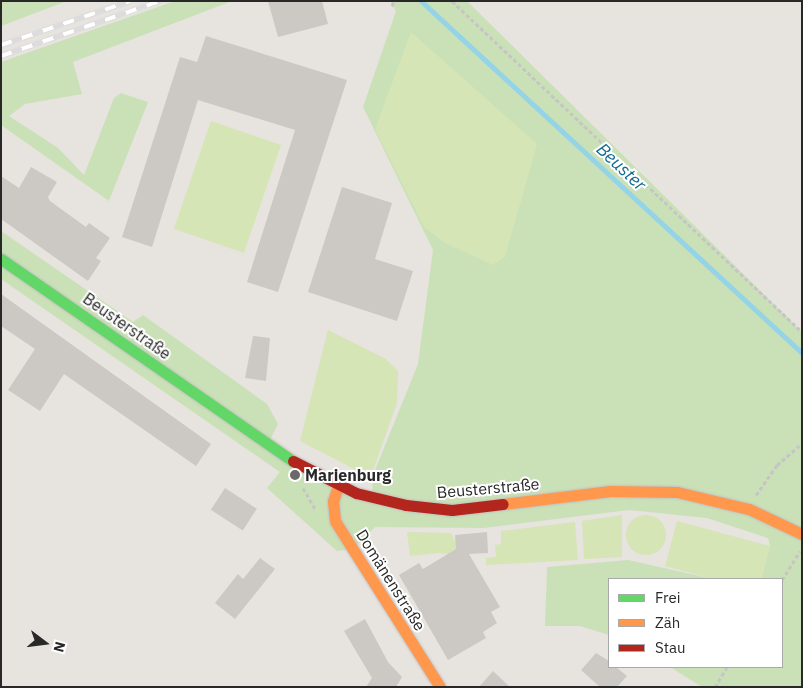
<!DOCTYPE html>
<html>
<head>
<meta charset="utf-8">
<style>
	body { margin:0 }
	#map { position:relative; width:803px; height:688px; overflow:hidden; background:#e7e3de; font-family:"IBM Plex Sans",sans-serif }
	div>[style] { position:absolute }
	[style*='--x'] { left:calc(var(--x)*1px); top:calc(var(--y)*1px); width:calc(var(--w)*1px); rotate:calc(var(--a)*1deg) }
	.green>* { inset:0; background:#cae1b8 }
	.pitch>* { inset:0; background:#d5e5b5; transform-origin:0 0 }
	.round { border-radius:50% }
	.stream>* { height:5px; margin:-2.5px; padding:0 2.5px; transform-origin:2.5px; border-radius:2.5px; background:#94d4e6 }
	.building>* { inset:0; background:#ccc9c5; transform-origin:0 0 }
	.path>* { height:3px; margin-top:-1.5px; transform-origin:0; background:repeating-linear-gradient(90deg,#c6c5c5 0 4px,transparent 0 6.5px) }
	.roads { filter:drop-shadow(0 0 1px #c1bfbf) drop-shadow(0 0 1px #c1bfbf) }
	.fast>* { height:11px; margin:-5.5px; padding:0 5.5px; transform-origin:5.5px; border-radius:5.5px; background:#63d668 }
	.slow>* { height:11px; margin:-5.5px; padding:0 5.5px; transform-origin:5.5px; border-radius:5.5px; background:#ff974d }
	.jam>* { height:11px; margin:-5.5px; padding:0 5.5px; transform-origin:5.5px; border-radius:5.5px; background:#b3261e }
	.rail>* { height:5.5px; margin-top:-2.75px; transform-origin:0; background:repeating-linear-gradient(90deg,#fff 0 11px,#dddcdd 0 22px); box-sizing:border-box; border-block:1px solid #dddcdd }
	.dots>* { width:14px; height:14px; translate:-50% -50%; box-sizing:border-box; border:2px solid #fff; border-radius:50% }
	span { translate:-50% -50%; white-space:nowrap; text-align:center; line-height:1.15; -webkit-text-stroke:4px #fff; paint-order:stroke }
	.street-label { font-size:16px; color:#282828 }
	.poi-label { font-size:16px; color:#282828; font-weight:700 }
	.left { translate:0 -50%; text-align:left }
	.water-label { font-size:18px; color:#116b94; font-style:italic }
	.frame { position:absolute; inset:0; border:2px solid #282828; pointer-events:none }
	.legend { position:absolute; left:608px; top:578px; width:175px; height:90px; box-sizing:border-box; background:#fff; border:1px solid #a9a9a9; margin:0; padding:6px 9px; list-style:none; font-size:15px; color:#282828 }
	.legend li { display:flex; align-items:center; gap:10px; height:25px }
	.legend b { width:25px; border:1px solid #a9a9a9 }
	.north { position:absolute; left:20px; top:618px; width:50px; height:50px; -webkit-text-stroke:4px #fff; paint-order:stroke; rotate:105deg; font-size:14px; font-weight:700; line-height:20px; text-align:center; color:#282828 }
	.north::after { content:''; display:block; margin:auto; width:18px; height:22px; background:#282828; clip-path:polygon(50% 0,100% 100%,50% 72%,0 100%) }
</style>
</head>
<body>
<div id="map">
	<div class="green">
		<div style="clip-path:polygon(1px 1px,67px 1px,1px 26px)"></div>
		<div style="clip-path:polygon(175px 1px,232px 1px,73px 62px,82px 94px,25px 104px,9px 116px,58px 148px,84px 175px,114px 98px,121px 93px,148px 102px,109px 201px,1px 125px,1px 62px)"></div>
		<div style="clip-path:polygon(390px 1px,467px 1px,802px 332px,802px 687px,702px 687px,670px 667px,782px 667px,782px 579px,761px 579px,770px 546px,768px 538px,707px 518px,629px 510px,484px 528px,375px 527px,353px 549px,337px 551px,267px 488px,280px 472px,1px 279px,1px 231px,133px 322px,143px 315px,267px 404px,278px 424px,268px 444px,372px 498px,373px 475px,418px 364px,433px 250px,363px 107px,396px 11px)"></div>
		<div style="clip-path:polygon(628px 560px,713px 579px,609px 579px,609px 635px,580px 626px,545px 626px,547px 567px)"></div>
	</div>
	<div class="pitch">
		<div style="clip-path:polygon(411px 32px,537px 144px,505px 257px,493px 265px,445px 243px,424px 227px,375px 129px)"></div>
		<div style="left:211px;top:121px;width:74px;height:114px;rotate:19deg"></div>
		<div style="clip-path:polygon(328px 330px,386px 359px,398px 371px,397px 403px,372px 473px,356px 470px,300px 441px)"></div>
		<div style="clip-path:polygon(622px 515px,622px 557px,584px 559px,582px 521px)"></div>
		<div class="round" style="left:626px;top:515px;width:40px;height:40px"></div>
		<div style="clip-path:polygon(677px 521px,770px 546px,761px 579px,713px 579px,665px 566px)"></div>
		<div style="clip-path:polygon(575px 522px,578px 560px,486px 565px,486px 558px,496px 557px,495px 545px,501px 544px,501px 531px)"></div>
		<div style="clip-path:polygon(407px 532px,451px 533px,463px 556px,439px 553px,410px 556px)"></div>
	</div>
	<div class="stream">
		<div style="--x:421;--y:1;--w:519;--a:42.73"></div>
	</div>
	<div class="building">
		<div style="clip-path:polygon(268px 1px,322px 1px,328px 24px,278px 37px)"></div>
		<div style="clip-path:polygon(206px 36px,347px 80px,278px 292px,247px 282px,295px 130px,198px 100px,152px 247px,122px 237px,180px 57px,197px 62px)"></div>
		<div style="clip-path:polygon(31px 167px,57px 182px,48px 197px,50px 201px,86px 227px,89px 223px,110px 238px,96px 258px,101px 261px,88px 281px,1px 219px,1px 176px,19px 188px)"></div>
		<div style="clip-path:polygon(342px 187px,392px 203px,375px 259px,413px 271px,397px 321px,308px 292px)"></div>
		<div style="clip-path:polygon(1px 294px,211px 444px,196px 466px,64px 374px,40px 411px,8px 390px,35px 349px,1px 326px)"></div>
		<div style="clip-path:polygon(253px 336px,270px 338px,266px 381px,245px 378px)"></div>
		<div style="left:225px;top:488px;width:38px;height:26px;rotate:33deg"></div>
		<div style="clip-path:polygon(487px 532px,488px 553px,469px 554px,500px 607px,491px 612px,497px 623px,483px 632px,486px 638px,448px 660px,399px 575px,419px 563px,423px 569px,456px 549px,455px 535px)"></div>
		<div style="clip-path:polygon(260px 558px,275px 569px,235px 619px,215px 603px,238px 574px,243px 579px)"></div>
		<div style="clip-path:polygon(365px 619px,388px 662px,402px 677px,396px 687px,366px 687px,372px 678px,344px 631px)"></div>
		<div style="clip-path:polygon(596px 653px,609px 661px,609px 667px,616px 667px,627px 676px,617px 687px,600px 687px,581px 670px)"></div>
		<div style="clip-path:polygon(493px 671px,510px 687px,479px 687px)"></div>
	</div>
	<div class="path">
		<div style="--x:452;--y:1;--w:482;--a:43.4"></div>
		<div style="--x:392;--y:6;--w:5;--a:-68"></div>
		<div style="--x:303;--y:488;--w:24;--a:60"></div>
		<div style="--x:756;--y:495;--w:37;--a:-55"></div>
		<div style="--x:777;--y:465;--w:33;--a:-41"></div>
		<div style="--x:782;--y:580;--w:34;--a:-58"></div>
		<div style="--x:715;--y:687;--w:23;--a:-59"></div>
	</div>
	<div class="roads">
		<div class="fast">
			<div style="--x:1;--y:259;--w:355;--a:34.7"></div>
		</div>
		<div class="slow">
			<div style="--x:338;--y:486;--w:16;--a:108"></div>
			<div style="--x:333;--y:501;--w:20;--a:84"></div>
			<div style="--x:335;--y:521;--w:196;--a:57.7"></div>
			<div style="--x:503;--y:504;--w:108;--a:-6.9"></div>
			<div style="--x:610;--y:491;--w:67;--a:0.9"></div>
			<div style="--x:677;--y:492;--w:74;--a:13.3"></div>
			<div style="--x:749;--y:509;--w:59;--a:25.3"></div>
		</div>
		<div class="jam">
			<div style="--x:293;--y:461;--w:71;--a:26.9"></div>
			<div style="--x:356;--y:493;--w:51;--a:13.5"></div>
			<div style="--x:406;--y:505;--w:46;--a:6.2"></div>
			<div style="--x:452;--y:510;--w:51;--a:-6.7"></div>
		</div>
	</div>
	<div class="rail">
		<div style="--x:1;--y:45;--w:136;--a:-18.8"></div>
		<div style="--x:1;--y:56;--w:168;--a:-19.1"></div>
	</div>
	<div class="dots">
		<div style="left:295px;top:475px;background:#6b6968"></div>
	</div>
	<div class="street-label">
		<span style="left:127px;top:326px;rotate:35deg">Beusterstraße</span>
		<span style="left:488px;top:488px;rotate:-5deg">Beusterstraße</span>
		<span style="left:391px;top:580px;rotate:58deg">Domänenstraße</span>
	</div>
	<div class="poi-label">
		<span class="left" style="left:305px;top:475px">Marienburg</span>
	</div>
	<div class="water-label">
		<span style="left:621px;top:167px;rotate:43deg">Beuster</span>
	</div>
	<div class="frame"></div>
	<ul class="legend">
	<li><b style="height:6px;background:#63d668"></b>Frei</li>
	<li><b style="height:6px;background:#ff974d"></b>Zäh</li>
	<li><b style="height:6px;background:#b3261e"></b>Stau</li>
	</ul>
	<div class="north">N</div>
</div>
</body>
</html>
